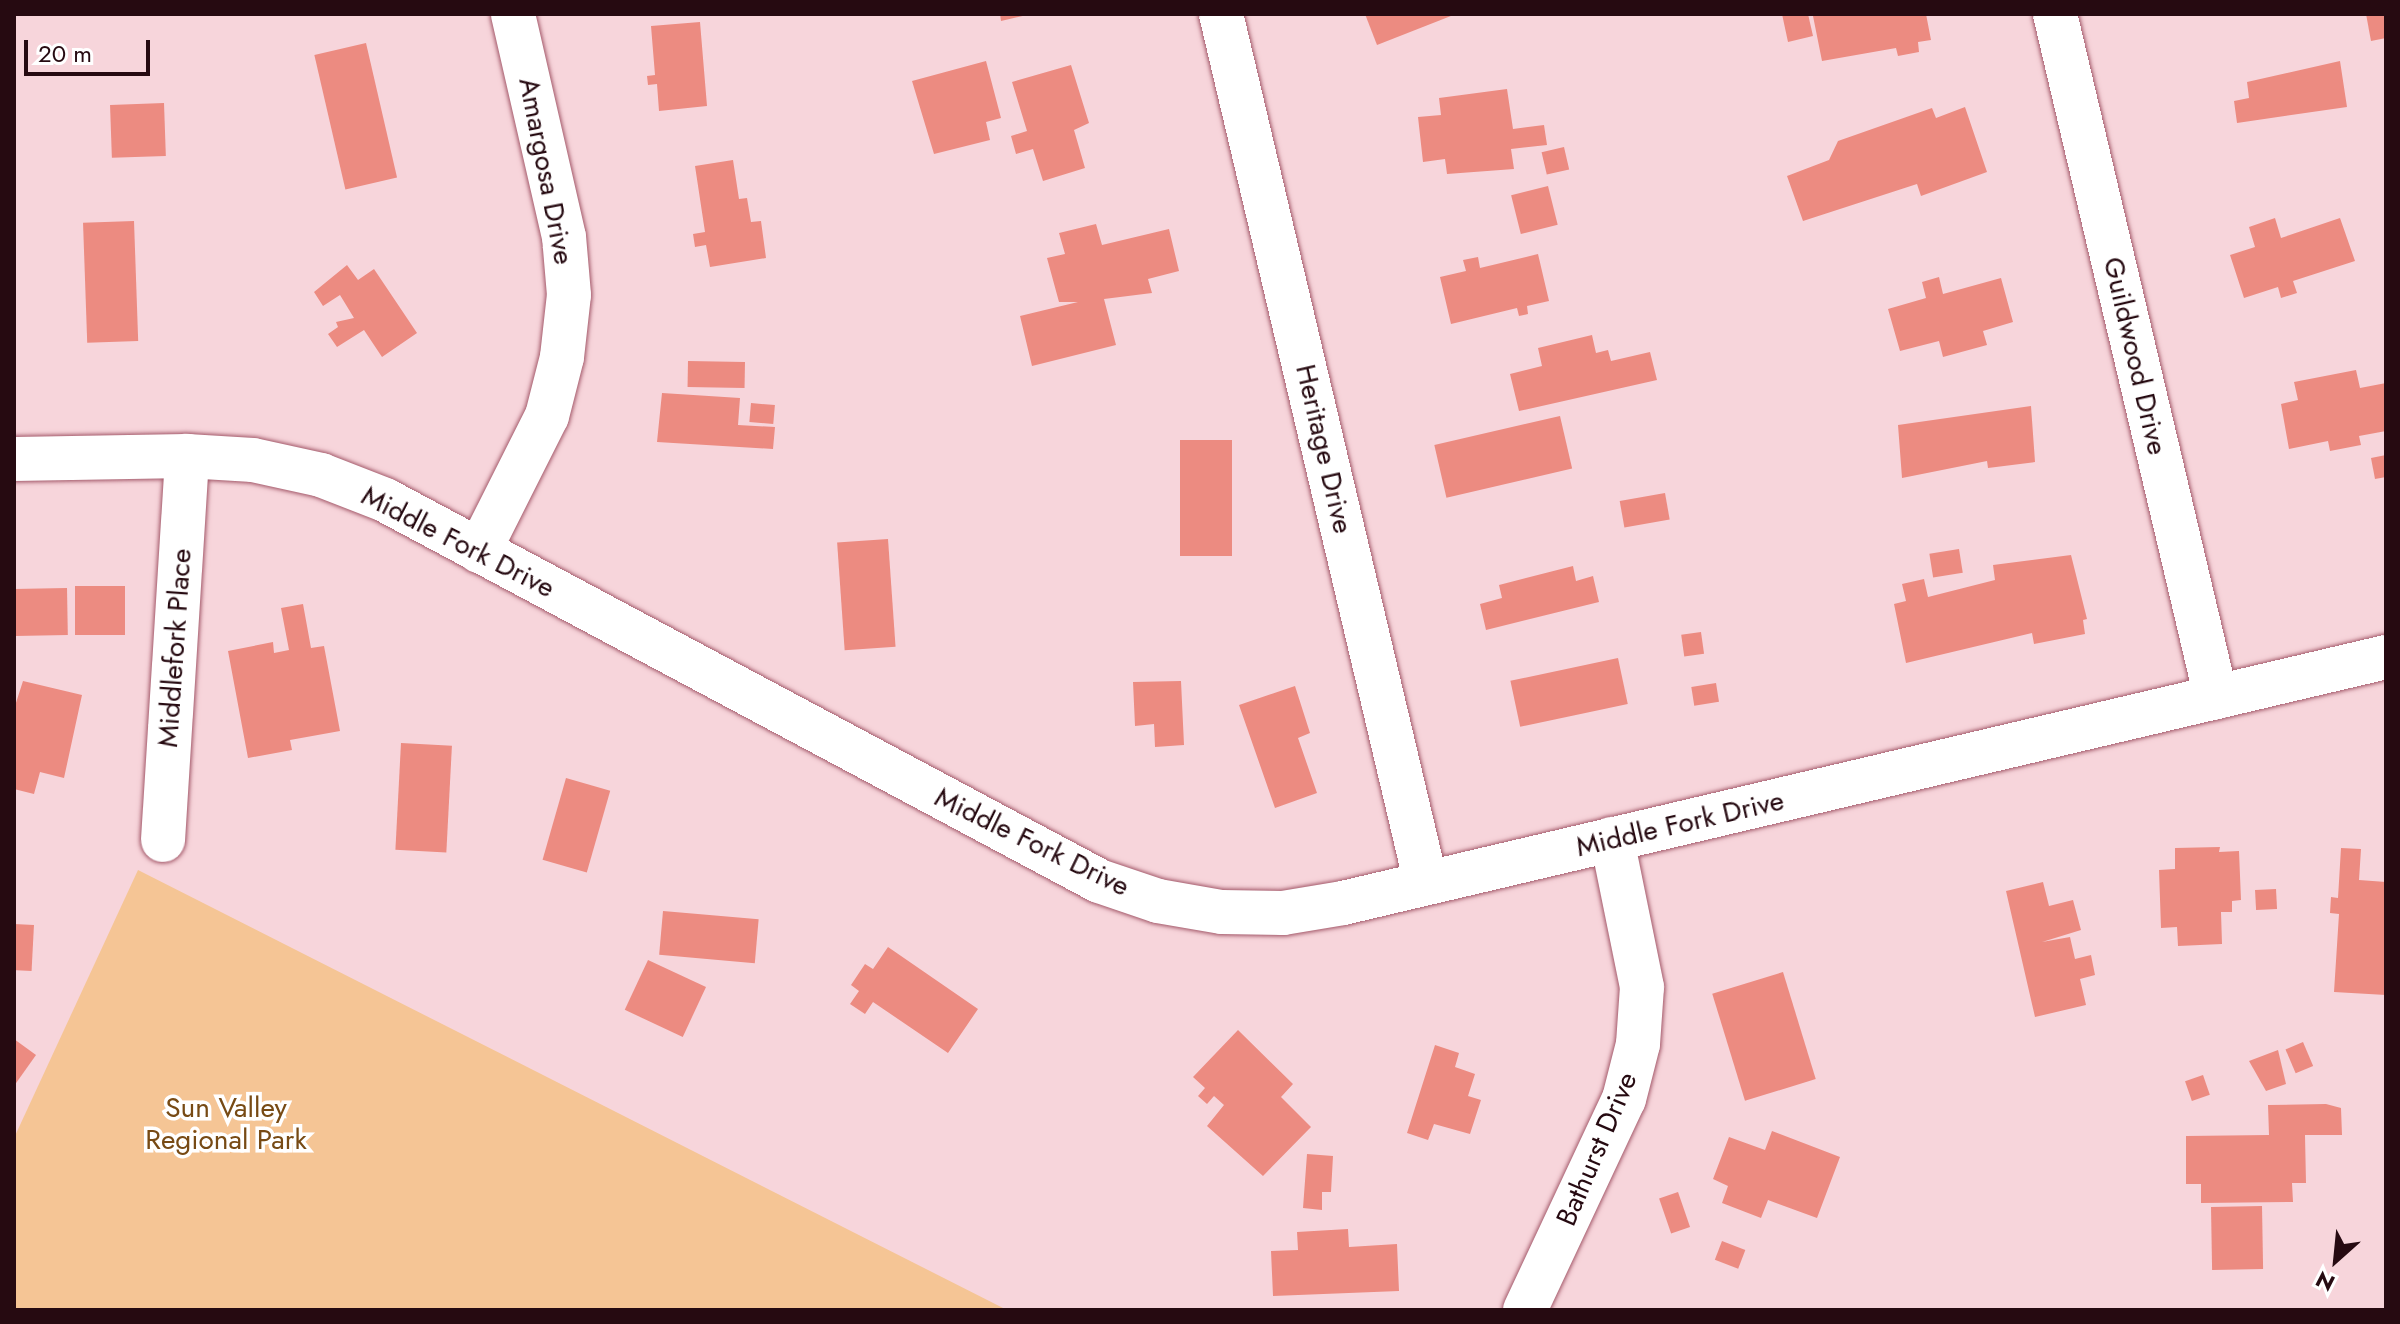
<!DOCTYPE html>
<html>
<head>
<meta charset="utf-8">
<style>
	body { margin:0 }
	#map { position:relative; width:2400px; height:1324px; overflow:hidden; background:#f7d5db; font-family:Jost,sans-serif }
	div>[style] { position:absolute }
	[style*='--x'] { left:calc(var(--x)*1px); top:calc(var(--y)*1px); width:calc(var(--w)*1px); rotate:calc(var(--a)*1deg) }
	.green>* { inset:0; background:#f5c595 }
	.building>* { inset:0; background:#ec8b81; transform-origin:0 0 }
	.roads { filter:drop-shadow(0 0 2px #a45a6b) drop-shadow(0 0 2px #a45a6b) }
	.minor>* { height:44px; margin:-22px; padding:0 22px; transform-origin:22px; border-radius:22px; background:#fff }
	span { translate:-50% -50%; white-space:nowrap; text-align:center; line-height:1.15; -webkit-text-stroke:7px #fff; paint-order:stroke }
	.street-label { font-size:28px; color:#260a11 }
	.park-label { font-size:28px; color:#774a14 }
	.frame { position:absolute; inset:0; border:16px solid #260a11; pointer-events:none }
	.north { position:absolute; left:2296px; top:1220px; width:80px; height:80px; -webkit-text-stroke:6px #fff; paint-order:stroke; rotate:207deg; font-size:22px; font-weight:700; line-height:32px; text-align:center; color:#260a11 }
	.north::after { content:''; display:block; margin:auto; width:28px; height:36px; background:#260a11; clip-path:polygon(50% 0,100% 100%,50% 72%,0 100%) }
	.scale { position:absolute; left:24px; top:40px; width:126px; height:36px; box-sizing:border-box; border:4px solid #260a11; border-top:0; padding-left:10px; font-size:24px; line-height:28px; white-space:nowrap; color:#260a11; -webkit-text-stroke:6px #fff; paint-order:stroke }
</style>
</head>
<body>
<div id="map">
	<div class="green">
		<div style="clip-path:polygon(138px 870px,1007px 1310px,14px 1310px,14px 1138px)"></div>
	</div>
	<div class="building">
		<div style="clip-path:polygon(1000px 14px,1027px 14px,1027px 15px,1001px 21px)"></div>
		<div style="clip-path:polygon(1365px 14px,1456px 14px,1377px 45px)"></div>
		<div style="clip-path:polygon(1782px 14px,1808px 14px,1813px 36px,1788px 42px)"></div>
		<div style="clip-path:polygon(1926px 14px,1931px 40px,1918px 42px,1919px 52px,1898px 56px,1896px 48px,1822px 61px,1813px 16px)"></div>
		<div style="clip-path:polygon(2366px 14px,2386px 14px,2386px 38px,2371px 41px)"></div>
		<div style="clip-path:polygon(700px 22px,707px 106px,659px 111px,657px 84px,648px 85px,647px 76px,655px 75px,651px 26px)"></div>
		<div style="left:366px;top:43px;width:138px;height:53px;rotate:77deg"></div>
		<div style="clip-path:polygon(986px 61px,1001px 118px,986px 122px,990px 140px,934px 154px,912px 81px)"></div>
		<div style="clip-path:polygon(2340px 61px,2347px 107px,2237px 123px,2234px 101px,2249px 98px,2247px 82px)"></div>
		<div style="clip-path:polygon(1071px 65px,1089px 123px,1074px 130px,1085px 168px,1043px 181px,1033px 149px,1016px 154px,1011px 136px,1027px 131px,1012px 82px)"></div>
		<div style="clip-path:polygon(1507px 89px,1513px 129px,1544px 125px,1547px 145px,1511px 149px,1514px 169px,1447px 174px,1445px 159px,1423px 162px,1418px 117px,1441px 115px,1439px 98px)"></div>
		<div style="left:164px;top:103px;width:53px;height:54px;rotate:88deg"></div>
		<div style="clip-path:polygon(1965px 107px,1987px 172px,1921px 196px,1917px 184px,1803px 221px,1787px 176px,1829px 160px,1838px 141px,1932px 108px,1936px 118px)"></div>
		<div style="left:1564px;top:147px;width:23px;height:23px;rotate:77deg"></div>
		<div style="clip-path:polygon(733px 160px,739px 199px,747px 198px,751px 222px,761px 221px,766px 258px,710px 267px,706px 245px,695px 247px,693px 234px,705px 232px,695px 166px)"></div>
		<div style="left:1548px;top:186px;width:40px;height:38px;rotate:76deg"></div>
		<div style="clip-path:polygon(2275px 218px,2281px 238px,2340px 218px,2355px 261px,2293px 281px,2297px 293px,2281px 298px,2278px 287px,2244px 298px,2230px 255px,2255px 247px,2249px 227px)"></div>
		<div style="left:134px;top:221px;width:120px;height:51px;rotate:88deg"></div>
		<div style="clip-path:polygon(1096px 224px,1102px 245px,1169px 229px,1179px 271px,1148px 279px,1152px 293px,1104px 299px,1116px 345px,1032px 366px,1020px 316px,1078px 302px,1059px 302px,1047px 258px,1065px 254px,1059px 233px)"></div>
		<div style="clip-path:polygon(1538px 254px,1549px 301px,1527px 306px,1528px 314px,1519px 316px,1517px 308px,1451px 324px,1440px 277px,1466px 271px,1463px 260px,1478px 257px,1480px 268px)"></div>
		<div style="clip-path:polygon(347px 265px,358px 280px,374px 269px,417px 333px,382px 357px,364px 330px,337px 347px,328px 334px,338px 327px,336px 322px,354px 318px,340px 295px,323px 306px,314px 292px)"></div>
		<div style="clip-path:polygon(1939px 277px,1943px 294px,2001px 278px,2013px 322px,1983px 331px,1987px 345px,1943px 357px,1939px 341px,1900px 351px,1888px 309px,1926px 298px,1922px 282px)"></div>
		<div style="clip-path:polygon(1592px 335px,1596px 353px,1608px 350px,1611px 361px,1650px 352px,1657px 380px,1519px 411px,1510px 374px,1542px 366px,1538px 348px)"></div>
		<div style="left:688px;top:361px;width:57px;height:26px;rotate:1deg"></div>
		<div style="clip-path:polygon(2356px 370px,2360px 388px,2386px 383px,2386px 431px,2359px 436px,2361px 445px,2330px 451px,2328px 441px,2289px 449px,2281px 404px,2298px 400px,2294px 382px)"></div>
		<div style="clip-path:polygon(662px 393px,740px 398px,738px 425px,775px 427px,773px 449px,657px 442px)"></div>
		<div style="left:751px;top:403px;width:24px;height:19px;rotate:5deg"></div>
		<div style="clip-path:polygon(2031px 406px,2035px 462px,1988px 468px,1987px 461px,1902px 478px,1898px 425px)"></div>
		<div style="left:1560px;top:416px;width:54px;height:129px;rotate:77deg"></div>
		<div style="left:1180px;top:440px;width:52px;height:116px"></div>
		<div style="clip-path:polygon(2386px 455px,2386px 477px,2375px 479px,2371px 458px)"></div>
		<div style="left:1665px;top:493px;width:27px;height:46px;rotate:80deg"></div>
		<div style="left:888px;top:539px;width:108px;height:51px;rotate:86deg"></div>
		<div style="left:1959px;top:549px;width:24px;height:30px;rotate:81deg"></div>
		<div style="clip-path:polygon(2071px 555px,2087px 619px,2083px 620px,2085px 634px,2034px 644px,2032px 633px,1906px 663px,1894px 604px,1906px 601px,1902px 584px,1924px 579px,1928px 597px,1995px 580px,1993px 565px)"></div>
		<div style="clip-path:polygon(1573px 566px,1576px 581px,1593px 576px,1599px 602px,1486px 630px,1480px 604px,1502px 598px,1499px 585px)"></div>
		<div style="left:125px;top:586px;width:49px;height:50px;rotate:90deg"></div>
		<div style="left:67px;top:588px;width:47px;height:53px;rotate:89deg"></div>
		<div style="clip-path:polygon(303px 604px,311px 648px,324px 646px,340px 731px,290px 740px,292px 750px,248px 758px,228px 651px,273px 642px,274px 653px,289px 650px,281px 608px)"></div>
		<div style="left:1701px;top:632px;width:22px;height:20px;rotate:82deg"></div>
		<div style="left:1618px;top:658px;width:47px;height:110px;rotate:78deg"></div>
		<div style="clip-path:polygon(23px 681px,82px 695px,64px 778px,40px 772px,34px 794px,14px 789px,14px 709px)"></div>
		<div style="clip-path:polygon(1181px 681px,1184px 745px,1155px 747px,1154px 724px,1135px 726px,1133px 682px)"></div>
		<div style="left:1716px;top:683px;width:19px;height:25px;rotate:81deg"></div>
		<div style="clip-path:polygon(1295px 686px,1310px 733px,1298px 738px,1317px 793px,1275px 808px,1239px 705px)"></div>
		<div style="left:401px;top:743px;width:51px;height:107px;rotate:3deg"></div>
		<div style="left:566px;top:778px;width:46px;height:85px;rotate:16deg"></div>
		<div style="clip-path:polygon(2220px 847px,2219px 852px,2239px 851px,2241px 900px,2232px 901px,2232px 912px,2221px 912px,2222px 944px,2178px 946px,2177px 927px,2161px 928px,2159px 870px,2175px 869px,2175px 848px)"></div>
		<div style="clip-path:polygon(2341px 848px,2361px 849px,2359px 880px,2386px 882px,2386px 995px,2334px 992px,2339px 914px,2330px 913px,2331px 897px,2338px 898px)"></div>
		<div style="clip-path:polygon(2043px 882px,2049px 906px,2073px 900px,2081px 930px,2042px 942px,2070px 937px,2075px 959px,2091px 955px,2095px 975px,2080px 979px,2086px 1005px,2035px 1017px,2006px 891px)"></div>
		<div style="left:2276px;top:889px;width:20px;height:21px;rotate:87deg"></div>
		<div style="left:663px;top:911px;width:96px;height:44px;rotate:5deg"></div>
		<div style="left:14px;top:924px;width:20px;height:46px;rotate:3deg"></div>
		<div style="clip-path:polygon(888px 947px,978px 1009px,948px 1053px,873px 1002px,865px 1014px,850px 1004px,859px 991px,851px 985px,865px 964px,873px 969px)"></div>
		<div style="left:648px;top:960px;width:64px;height:55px;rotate:25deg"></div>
		<div style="left:1783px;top:972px;width:112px;height:74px;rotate:73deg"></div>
		<div style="clip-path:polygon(1238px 1030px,1293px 1084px,1281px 1097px,1311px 1127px,1263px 1176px,1207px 1126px,1224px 1105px,1214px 1096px,1207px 1104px,1198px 1096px,1205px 1088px,1193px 1077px)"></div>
		<div style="clip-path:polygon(14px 1039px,36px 1055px,14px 1086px)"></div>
		<div style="left:2303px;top:1042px;width:26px;height:19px;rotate:67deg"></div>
		<div style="clip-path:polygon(1435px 1045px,1459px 1053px,1455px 1067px,1475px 1074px,1468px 1096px,1481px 1100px,1470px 1134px,1434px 1124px,1428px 1140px,1407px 1133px)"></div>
		<div style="clip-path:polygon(2278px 1050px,2286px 1084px,2266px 1091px,2249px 1061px)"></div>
		<div style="left:2203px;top:1075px;width:21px;height:19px;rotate:71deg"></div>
		<div style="clip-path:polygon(2326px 1104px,2341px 1108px,2342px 1135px,2305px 1135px,2306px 1183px,2292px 1183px,2293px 1202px,2201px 1203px,2201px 1184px,2186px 1184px,2186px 1136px,2269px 1135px,2268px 1105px)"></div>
		<div style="clip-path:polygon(1772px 1131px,1840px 1157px,1817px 1218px,1768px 1200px,1761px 1218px,1722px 1203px,1728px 1186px,1713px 1179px,1729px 1137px,1765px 1150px)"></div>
		<div style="clip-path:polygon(1307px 1154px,1333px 1156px,1331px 1192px,1322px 1192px,1322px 1210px,1303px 1208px)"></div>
		<div style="left:1678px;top:1192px;width:37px;height:20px;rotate:71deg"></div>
		<div style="left:2262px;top:1206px;width:63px;height:51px;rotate:89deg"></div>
		<div style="clip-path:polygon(1348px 1229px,1349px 1247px,1397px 1244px,1399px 1291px,1273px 1296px,1271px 1251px,1298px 1250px,1297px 1232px)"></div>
		<div style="left:1722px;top:1241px;width:25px;height:20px;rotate:21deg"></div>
	</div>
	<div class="roads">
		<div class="minor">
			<div style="--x:1221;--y:14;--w:893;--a:76.73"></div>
			<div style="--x:2055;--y:14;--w:702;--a:76.74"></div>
			<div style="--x:14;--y:459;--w:173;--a:-1"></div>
			<div style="--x:187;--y:456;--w:66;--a:3.5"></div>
			<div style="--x:253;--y:460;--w:70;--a:12.4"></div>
			<div style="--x:321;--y:475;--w:69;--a:21.3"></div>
			<div style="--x:385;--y:500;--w:809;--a:28.08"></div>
			<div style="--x:1099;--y:881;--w:62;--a:18.7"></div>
			<div style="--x:1158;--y:901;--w:65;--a:9.8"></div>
			<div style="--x:1222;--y:912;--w:61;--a:0.9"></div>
			<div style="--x:1283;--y:913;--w:61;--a:-9.5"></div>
			<div style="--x:1343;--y:903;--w:1072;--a:-13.27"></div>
			<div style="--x:479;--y:551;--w:151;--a:-63.3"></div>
			<div style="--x:547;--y:416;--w:61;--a:-75.7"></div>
			<div style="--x:562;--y:357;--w:62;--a:-83.6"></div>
			<div style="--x:569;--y:295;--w:58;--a:-94.9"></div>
			<div style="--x:564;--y:237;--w:229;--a:-102.9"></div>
			<div style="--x:163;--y:840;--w:385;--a:-86.4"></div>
			<div style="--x:1525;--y:1310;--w:233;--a:-64.9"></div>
			<div style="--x:1624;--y:1099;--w:57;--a:-75.7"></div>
			<div style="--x:1638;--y:1044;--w:57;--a:-86"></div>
			<div style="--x:1642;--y:987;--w:151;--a:-101.5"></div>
		</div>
	</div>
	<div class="street-label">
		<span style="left:546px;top:171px;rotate:79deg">Amargosa Drive</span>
		<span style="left:2135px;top:356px;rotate:77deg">Guildwood Drive</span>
		<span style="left:1324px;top:449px;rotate:77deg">Heritage Drive</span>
		<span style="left:458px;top:542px;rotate:27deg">Middle Fork Drive</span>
		<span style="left:175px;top:648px;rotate:-86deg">Middlefork Place</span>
		<span style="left:1680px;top:824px;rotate:-13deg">Middle Fork Drive</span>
		<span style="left:1032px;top:842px;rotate:26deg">Middle Fork Drive</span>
		<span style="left:1597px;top:1149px;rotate:-67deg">Bathurst Drive</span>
	</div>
	<div class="park-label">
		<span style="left:226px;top:1124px">Sun Valley<br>Regional Park</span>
	</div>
	<div class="frame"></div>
	<div class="north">N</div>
	<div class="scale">20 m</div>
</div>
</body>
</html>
